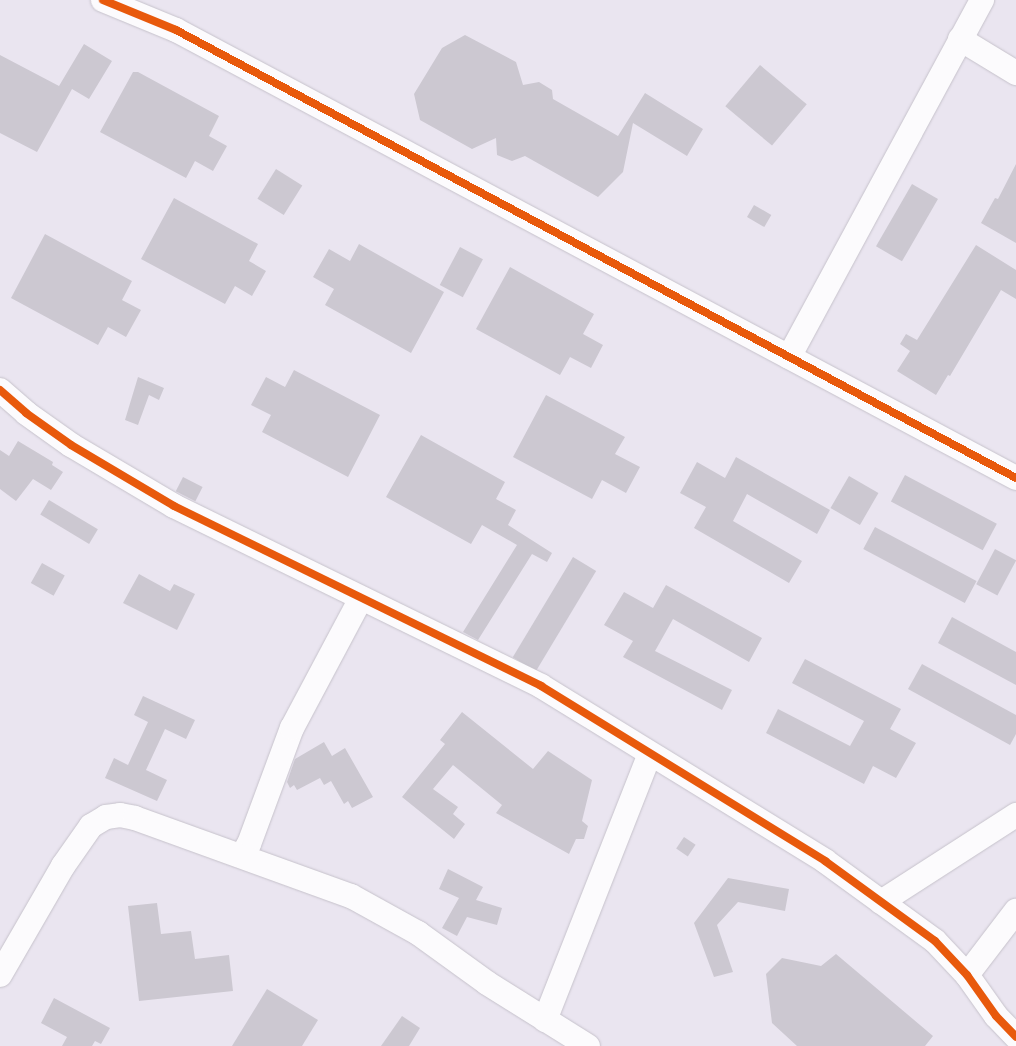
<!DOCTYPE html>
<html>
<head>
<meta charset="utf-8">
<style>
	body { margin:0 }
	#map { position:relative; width:1016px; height:1046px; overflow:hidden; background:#eae5f0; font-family:"Alegreya Sans",sans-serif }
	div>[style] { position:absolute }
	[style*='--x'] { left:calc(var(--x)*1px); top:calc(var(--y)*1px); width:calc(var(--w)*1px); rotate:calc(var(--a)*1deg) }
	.building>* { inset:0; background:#ccc8d1; transform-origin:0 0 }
	.roads { filter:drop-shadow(0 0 1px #c6c2cb) drop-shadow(0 0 1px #c6c2cb) }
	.minor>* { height:24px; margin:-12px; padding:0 12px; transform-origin:12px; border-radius:12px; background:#fcfbfd }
	.cycleway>* { height:8px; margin:-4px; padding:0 4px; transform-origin:4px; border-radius:4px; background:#e8590c }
	span { translate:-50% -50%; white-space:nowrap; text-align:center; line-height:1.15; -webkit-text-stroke:4px #f6effe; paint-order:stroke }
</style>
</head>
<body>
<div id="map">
	<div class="building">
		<div style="clip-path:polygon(465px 35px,516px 62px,523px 85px,539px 82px,552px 90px,553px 99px,618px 136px,645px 93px,703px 129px,687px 156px,633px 123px,623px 172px,598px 197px,525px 156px,512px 161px,497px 155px,496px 138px,472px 149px,420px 120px,414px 94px,442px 48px)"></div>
		<div style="clip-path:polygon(84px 44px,112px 61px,89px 99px,72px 89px,37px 152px,0 133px,0 55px,59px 86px)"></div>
		<div style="left:760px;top:65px;width:61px;height:54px;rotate:40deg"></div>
		<div style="clip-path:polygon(133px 72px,138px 72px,219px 116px,209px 136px,227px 146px,213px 171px,195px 161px,186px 178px,100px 132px)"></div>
		<div style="clip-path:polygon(1016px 164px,1016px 243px,981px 223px,995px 198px,998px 199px)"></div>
		<div style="left:276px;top:169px;width:31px;height:35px;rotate:32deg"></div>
		<div style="left:912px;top:184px;width:30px;height:72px;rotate:30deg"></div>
		<div style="clip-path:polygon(174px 198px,258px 244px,249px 261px,266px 271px,252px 296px,235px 286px,225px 304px,141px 259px)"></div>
		<div style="left:754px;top:205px;width:20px;height:14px;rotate:30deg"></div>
		<div style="clip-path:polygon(45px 234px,132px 281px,122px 300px,141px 310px,126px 337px,108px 327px,98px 345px,11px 298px)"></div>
		<div style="clip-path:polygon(359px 244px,444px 292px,411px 353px,325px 305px,334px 289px,313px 277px,329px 249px,350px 261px)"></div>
		<div style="clip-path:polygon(976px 245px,1016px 270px,1016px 299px,1001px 290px,950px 376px,948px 375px,936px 395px,897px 371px,910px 351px,900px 344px,906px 334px,917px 340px)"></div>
		<div style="left:460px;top:247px;width:26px;height:43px;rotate:28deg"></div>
		<div style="clip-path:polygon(510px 267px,594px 314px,583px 334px,603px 345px,591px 368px,570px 357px,560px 375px,476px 329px)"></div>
		<div style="clip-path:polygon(294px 370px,380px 415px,348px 477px,262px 432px,271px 415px,251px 405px,266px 377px,285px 387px)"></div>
		<div style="clip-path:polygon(138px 377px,164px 388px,159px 400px,149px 395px,138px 425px,125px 420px)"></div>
		<div style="clip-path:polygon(546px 395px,625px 437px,615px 454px,640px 467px,626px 493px,602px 480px,592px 499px,513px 457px)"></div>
		<div style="clip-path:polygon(421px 435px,505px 482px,496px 499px,516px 510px,508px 525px,552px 553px,547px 562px,532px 554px,478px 640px,463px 632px,517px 545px,482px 525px,471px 544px,386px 497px)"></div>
		<div style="clip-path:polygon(18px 441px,53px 462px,52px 465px,63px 472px,51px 490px,33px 479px,16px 501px,0 489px,0 450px,9px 456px)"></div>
		<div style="clip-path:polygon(736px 457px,830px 510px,817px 534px,747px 494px,733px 521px,802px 561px,789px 583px,694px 528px,706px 507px,680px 493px,697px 462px,725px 478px)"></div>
		<div style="left:905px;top:475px;width:104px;height:30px;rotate:28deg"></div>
		<div style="left:849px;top:476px;width:34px;height:37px;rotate:30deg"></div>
		<div style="left:183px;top:477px;width:22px;height:16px;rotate:27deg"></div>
		<div style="left:49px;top:500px;width:57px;height:17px;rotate:31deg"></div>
		<div style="left:875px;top:527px;width:115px;height:25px;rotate:28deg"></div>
		<div style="left:995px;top:549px;width:24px;height:40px;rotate:28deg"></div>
		<div style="left:573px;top:557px;width:27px;height:117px;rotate:31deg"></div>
		<div style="left:42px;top:563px;width:26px;height:23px;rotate:29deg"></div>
		<div style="clip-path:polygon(139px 574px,170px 591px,174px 584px,195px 594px,177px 630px,123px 603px)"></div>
		<div style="clip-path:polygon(666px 585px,762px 638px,749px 662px,673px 619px,655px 651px,732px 690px,722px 710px,623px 657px,633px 641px,604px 625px,624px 592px,653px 608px)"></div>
		<div style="clip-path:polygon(952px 617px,1016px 652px,1016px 685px,938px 643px)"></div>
		<div style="clip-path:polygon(805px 659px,901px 709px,890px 729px,916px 743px,896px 778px,873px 766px,864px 784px,766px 733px,778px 709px,850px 746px,864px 721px,792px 683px)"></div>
		<div style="clip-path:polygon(922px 664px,1016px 715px,1016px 734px,1010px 745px,908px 689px)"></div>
		<div style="clip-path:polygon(143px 696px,195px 720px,186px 739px,165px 729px,146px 770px,167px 780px,157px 801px,105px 778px,114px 758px,128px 765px,148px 722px,134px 715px)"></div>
		<div style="clip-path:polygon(462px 712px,533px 769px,548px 751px,592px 780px,582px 821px,588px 826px,584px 839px,576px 839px,569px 854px,496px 813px,502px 805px,453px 765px,433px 789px,458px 807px,453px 814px,465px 824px,454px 839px,402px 797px,445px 744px,440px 740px)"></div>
		<div style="clip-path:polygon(324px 742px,332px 756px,345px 748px,373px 797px,352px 808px,348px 801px,344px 804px,331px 781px,324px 785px,320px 778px,297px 790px,294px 785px,290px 788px,287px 782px,295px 759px)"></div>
		<div style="left:684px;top:837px;width:14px;height:14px;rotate:34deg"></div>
		<div style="clip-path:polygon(448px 869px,483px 887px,476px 900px,502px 908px,497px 925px,467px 917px,457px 936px,442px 928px,459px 898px,439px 889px)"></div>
		<div style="clip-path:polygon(728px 878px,789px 889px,785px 911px,738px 902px,717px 925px,733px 972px,714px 977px,694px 923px)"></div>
		<div style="clip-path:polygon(157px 903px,161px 934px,191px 931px,195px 959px,229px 955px,233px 991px,139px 1001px,128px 906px)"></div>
		<div style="clip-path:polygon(836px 954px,933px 1036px,925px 1046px,797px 1046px,772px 1023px,766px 974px,782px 958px,821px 966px)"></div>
		<div style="clip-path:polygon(267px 989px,318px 1020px,302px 1046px,232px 1046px)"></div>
		<div style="clip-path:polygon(54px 998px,110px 1028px,101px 1044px,95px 1041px,92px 1046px,62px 1046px,67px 1037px,41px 1023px)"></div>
		<div style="clip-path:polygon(402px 1016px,420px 1028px,409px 1046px,381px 1046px)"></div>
	</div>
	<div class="roads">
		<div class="minor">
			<div style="--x:103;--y:0;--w:79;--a:22.3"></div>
			<div style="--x:176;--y:30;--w:952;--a:28.07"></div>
			<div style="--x:960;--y:39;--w:66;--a:31.3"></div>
			<div style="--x:789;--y:357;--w:406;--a:-61.6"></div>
			<div style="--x:0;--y:390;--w:35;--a:41"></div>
			<div style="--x:26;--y:413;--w:55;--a:35.4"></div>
			<div style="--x:71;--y:445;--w:120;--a:30.6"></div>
			<div style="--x:174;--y:506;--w:409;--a:26.1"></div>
			<div style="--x:541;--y:686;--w:334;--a:31.6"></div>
			<div style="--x:825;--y:861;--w:136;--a:36"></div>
			<div style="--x:935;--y:941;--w:47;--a:46.7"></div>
			<div style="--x:967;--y:975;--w:50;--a:54.7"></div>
			<div style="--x:996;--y:1016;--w:29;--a:46"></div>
			<div style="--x:242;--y:855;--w:13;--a:-58"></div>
			<div style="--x:249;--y:844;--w:124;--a:-69.7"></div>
			<div style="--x:292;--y:728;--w:147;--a:-62"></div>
			<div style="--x:881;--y:902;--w:161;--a:-32.8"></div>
			<div style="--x:0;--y:975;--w:126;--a:-60"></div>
			<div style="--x:63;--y:866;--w:49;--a:-55"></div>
			<div style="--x:91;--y:826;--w:17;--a:-31"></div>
			<div style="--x:106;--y:817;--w:14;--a:-8"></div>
			<div style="--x:120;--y:815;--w:15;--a:11"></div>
			<div style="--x:135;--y:818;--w:230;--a:19.9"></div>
			<div style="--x:351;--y:896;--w:77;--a:28.9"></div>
			<div style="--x:418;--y:933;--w:85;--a:35.9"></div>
			<div style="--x:487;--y:983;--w:119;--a:32"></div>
			<div style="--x:967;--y:975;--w:81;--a:-52.6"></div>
			<div style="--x:545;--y:1020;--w:286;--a:-68.5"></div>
		</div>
	</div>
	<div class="cycleway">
		<div style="--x:103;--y:0;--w:79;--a:22.3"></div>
		<div style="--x:176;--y:30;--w:952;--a:28.07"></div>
		<div style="--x:0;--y:390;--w:35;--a:41"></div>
		<div style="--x:26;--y:413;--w:55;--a:35.4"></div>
		<div style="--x:71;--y:445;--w:120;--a:30.6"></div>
		<div style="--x:174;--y:506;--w:409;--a:26.1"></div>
		<div style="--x:541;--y:686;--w:334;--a:31.6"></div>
		<div style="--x:825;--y:861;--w:136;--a:36"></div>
		<div style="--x:935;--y:941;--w:47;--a:46.7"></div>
		<div style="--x:967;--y:975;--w:50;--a:54.7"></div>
		<div style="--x:996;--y:1016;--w:29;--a:46"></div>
	</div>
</div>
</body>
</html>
